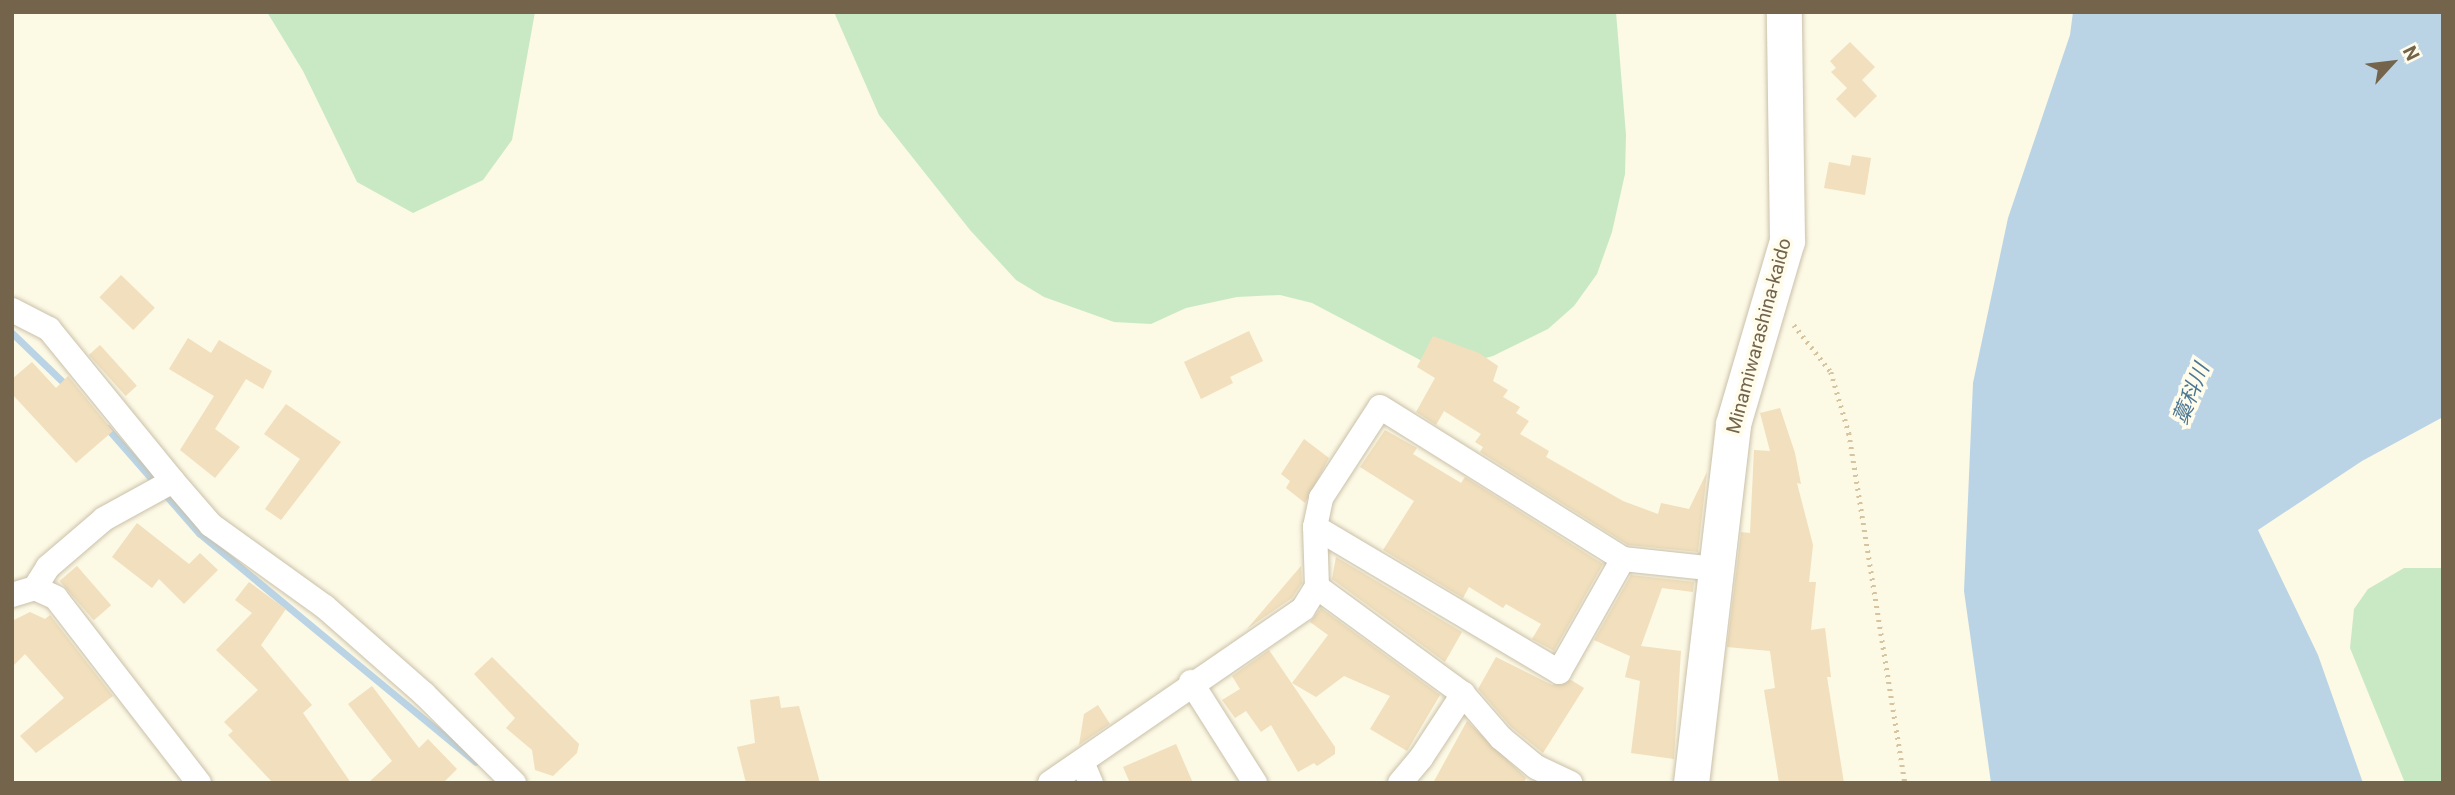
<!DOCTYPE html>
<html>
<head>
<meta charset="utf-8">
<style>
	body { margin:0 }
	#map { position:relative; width:2455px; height:795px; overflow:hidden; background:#fcf9e5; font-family:Roboto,"Noto Sans JP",sans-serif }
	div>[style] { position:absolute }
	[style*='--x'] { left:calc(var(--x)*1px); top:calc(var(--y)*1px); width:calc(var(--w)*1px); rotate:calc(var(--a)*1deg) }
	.green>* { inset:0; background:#c9e9c4 }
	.water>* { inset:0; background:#bad4e5 }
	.stream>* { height:7px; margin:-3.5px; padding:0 3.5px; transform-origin:3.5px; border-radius:3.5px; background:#bad4e5 }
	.building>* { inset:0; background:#f1dfbd; transform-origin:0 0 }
	.path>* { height:4.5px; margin-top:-2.25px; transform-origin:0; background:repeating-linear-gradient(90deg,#d6c3a0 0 2px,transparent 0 7px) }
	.roads { filter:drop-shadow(0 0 2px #cac0a9) drop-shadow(0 0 2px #cac0a9) }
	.minor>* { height:24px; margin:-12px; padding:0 12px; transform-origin:12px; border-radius:12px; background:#fff }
	.secondary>* { height:35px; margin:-17.5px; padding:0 17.5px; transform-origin:17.5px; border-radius:17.5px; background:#fff }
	span { translate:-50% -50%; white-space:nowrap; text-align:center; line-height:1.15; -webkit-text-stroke:7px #fffceb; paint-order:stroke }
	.street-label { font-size:19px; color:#74644b }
	.water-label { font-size:21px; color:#4b7695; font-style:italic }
	.frame { position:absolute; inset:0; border:14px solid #74644b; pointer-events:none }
	.north { position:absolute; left:2357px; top:28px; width:70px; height:70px; -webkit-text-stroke:5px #fffceb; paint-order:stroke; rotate:63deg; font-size:19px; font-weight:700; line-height:28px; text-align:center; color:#74644b }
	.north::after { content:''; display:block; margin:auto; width:24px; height:32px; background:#74644b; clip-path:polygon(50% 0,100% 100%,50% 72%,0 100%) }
</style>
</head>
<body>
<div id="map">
	<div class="green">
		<div style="clip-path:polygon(267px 12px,535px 12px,512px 140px,483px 180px,413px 213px,357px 182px,303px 71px)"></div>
		<div style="clip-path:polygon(834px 12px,1616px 12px,1626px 135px,1625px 174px,1612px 232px,1597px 274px,1574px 306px,1548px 329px,1493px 356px,1460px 365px,1424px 362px,1312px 303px,1280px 295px,1237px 297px,1186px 308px,1151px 324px,1114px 322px,1044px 297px,1016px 280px,970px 230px,879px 115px)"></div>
		<div style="clip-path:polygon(2404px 568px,2443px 568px,2443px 783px,2405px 783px,2350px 648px,2354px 609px,2368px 589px)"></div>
	</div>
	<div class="water">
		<div style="clip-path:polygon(2073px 12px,2443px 12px,2443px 417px,2362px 461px,2258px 530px,2318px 655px,2363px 783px,1991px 783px,1964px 591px,1973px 383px,2008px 218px,2070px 35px)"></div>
	</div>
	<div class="stream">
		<div style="--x:12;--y:333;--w:76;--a:43.9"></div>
		<div style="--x:107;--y:428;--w:140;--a:48.8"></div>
		<div style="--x:199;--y:533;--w:359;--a:39.6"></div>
	</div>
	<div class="building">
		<div style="clip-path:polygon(1850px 42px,1875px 67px,1862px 80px,1877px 96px,1855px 118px,1836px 99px,1847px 88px,1831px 72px,1836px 68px,1830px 61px)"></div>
		<div style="clip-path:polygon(1852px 155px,1871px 158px,1865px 195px,1824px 188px,1829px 162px,1850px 166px)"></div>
		<div style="left:121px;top:275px;width:47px;height:31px;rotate:44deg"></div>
		<div style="clip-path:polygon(1249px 331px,1263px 361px,1230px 377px,1233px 383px,1201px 399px,1184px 362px)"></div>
		<div style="clip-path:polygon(1433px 336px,1479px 353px,1498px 366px,1493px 381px,1508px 390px,1503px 397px,1520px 407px,1516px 413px,1529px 421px,1520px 434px,1549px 451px,1546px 457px,1623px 501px,1658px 514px,1661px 503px,1689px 509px,1707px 472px,1698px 552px,1628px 545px,1480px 452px,1483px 447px,1475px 442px,1481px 434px,1444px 411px,1436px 425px,1416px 412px,1435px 378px,1417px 367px)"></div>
		<div style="clip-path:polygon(188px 338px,211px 353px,219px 340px,272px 371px,263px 389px,246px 379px,215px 429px,240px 447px,215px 478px,180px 450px,214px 396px,169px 369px)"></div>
		<div style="left:100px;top:345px;width:55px;height:15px;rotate:48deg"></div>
		<div style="clip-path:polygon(32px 362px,56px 388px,68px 376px,113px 431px,76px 463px,12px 394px,12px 379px)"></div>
		<div style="clip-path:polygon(286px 404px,341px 442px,281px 520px,265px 509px,300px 459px,264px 434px)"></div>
		<div style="clip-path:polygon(1780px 408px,1795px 453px,1801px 484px,1797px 483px,1813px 545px,1809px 582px,1816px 582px,1811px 630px,1825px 628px,1831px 677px,1827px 677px,1844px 783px,1779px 783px,1764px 690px,1775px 688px,1770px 651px,1727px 647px,1741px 532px,1750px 533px,1754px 450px,1770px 451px,1760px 413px)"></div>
		<div style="clip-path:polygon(1385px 430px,1417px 448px,1413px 454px,1461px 483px,1465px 477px,1603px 564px,1554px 651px,1532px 639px,1541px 624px,1506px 604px,1503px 608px,1469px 587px,1463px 598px,1383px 550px,1414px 501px,1360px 467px)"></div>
		<div style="clip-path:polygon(1304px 439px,1329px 458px,1305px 503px,1286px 488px,1290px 481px,1281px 474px)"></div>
		<div style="clip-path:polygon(137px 523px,189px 564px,200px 553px,218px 570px,184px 604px,159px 579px,152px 588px,112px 557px)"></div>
		<div style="clip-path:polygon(1336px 557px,1462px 632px,1445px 662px,1332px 579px)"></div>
		<div style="left:77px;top:566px;width:52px;height:23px;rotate:49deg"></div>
		<div style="clip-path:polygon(1301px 566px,1302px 583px,1292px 598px,1247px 629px)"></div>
		<div style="clip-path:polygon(1631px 575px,1694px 582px,1693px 592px,1662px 588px,1641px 646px,1681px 651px,1674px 759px,1631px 753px,1640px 681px,1625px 677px,1630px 656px,1594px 640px)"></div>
		<div style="clip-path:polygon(249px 582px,286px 609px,261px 645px,312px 705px,303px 713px,351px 783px,273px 783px,228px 735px,233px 731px,224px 722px,258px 690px,216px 650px,252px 613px,235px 600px)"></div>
		<div style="clip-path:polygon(1321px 608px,1440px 695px,1407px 751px,1370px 729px,1390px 696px,1344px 676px,1316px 697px,1292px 683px,1328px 635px,1310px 622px)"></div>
		<div style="clip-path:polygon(30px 612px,45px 619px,50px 615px,113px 696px,36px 753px,20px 736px,64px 698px,25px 654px,12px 667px,12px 621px)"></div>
		<div style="clip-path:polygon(1269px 650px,1335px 747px,1335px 754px,1317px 766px,1314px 763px,1298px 772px,1271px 725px,1261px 732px,1246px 711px,1235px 718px,1222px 700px,1240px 689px,1232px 676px)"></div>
		<div style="clip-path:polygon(492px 657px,579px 744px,577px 753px,553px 776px,535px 770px,532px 750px,506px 728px,515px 718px,474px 674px)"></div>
		<div style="clip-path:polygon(1496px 657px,1552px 685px,1571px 680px,1584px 688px,1543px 753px,1511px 727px,1478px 689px)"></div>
		<div style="clip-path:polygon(372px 686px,419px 748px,428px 739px,457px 769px,443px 783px,368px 783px,392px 761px,348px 704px)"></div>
		<div style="clip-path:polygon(779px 696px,781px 708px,799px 706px,820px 783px,746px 783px,737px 747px,755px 743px,750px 700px)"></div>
		<div style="clip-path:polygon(1098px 705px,1110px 724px,1079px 745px,1084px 714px)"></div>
		<div style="clip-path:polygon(1467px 721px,1526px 778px,1524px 783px,1433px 783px)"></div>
		<div style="clip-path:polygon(1176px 744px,1193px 783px,1130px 783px,1123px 767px)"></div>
	</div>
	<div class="path">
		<div style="--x:1794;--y:325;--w:60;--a:51.8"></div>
		<div style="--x:1831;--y:372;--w:64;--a:73.6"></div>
		<div style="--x:1849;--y:433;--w:354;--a:80.9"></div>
	</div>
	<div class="roads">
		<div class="minor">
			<div style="--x:12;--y:310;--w:42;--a:27.2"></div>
			<div style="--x:49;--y:329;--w:196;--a:50.8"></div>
			<div style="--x:173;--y:481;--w:79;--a:151.2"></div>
			<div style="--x:104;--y:519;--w:74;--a:139.4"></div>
			<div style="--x:48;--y:567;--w:25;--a:122"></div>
			<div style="--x:35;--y:588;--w:24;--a:163"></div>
			<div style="--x:173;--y:481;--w:58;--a:49.2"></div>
			<div style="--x:211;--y:525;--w:140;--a:35.7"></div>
			<div style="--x:325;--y:607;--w:132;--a:41.3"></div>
			<div style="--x:424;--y:694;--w:127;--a:44.7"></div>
			<div style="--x:1315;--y:527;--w:284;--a:30.7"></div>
			<div style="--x:1559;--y:672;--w:130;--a:-60.5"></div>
			<div style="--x:1317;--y:587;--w:181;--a:36.2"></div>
			<div style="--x:1463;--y:694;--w:58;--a:49.2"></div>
			<div style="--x:1501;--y:738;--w:45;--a:39.6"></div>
			<div style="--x:1536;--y:767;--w:38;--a:25"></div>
			<div style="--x:35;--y:588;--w:23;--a:25"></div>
			<div style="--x:56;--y:598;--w:234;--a:52.3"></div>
			<div style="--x:1191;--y:682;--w:120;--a:57.6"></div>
			<div style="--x:1082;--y:762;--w:23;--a:67"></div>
			<div style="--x:1050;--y:783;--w:307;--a:-34.5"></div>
			<div style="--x:1303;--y:609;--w:26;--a:-58"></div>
			<div style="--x:1317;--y:587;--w:60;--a:-91.9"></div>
			<div style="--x:1315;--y:527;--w:30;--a:-78"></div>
			<div style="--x:1321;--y:498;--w:108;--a:-57"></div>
			<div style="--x:1380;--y:407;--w:287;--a:32"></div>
			<div style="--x:1623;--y:559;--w:95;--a:6.1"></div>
			<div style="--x:1400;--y:783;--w:33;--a:-50"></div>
			<div style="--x:1421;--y:758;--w:77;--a:-56.7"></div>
		</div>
		<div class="secondary">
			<div style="--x:1691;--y:783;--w:361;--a:-83.3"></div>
			<div style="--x:1733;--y:424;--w:191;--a:-73.6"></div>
			<div style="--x:1787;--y:241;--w:229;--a:-90.8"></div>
		</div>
	</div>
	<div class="street-label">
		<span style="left:1759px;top:336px;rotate:-75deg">Minamiwarashina-kaido</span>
	</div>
	<div class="water-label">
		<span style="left:2191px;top:394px;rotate:-68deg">藁科川</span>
	</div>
	<div class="frame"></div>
	<div class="north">N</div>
</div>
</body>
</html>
